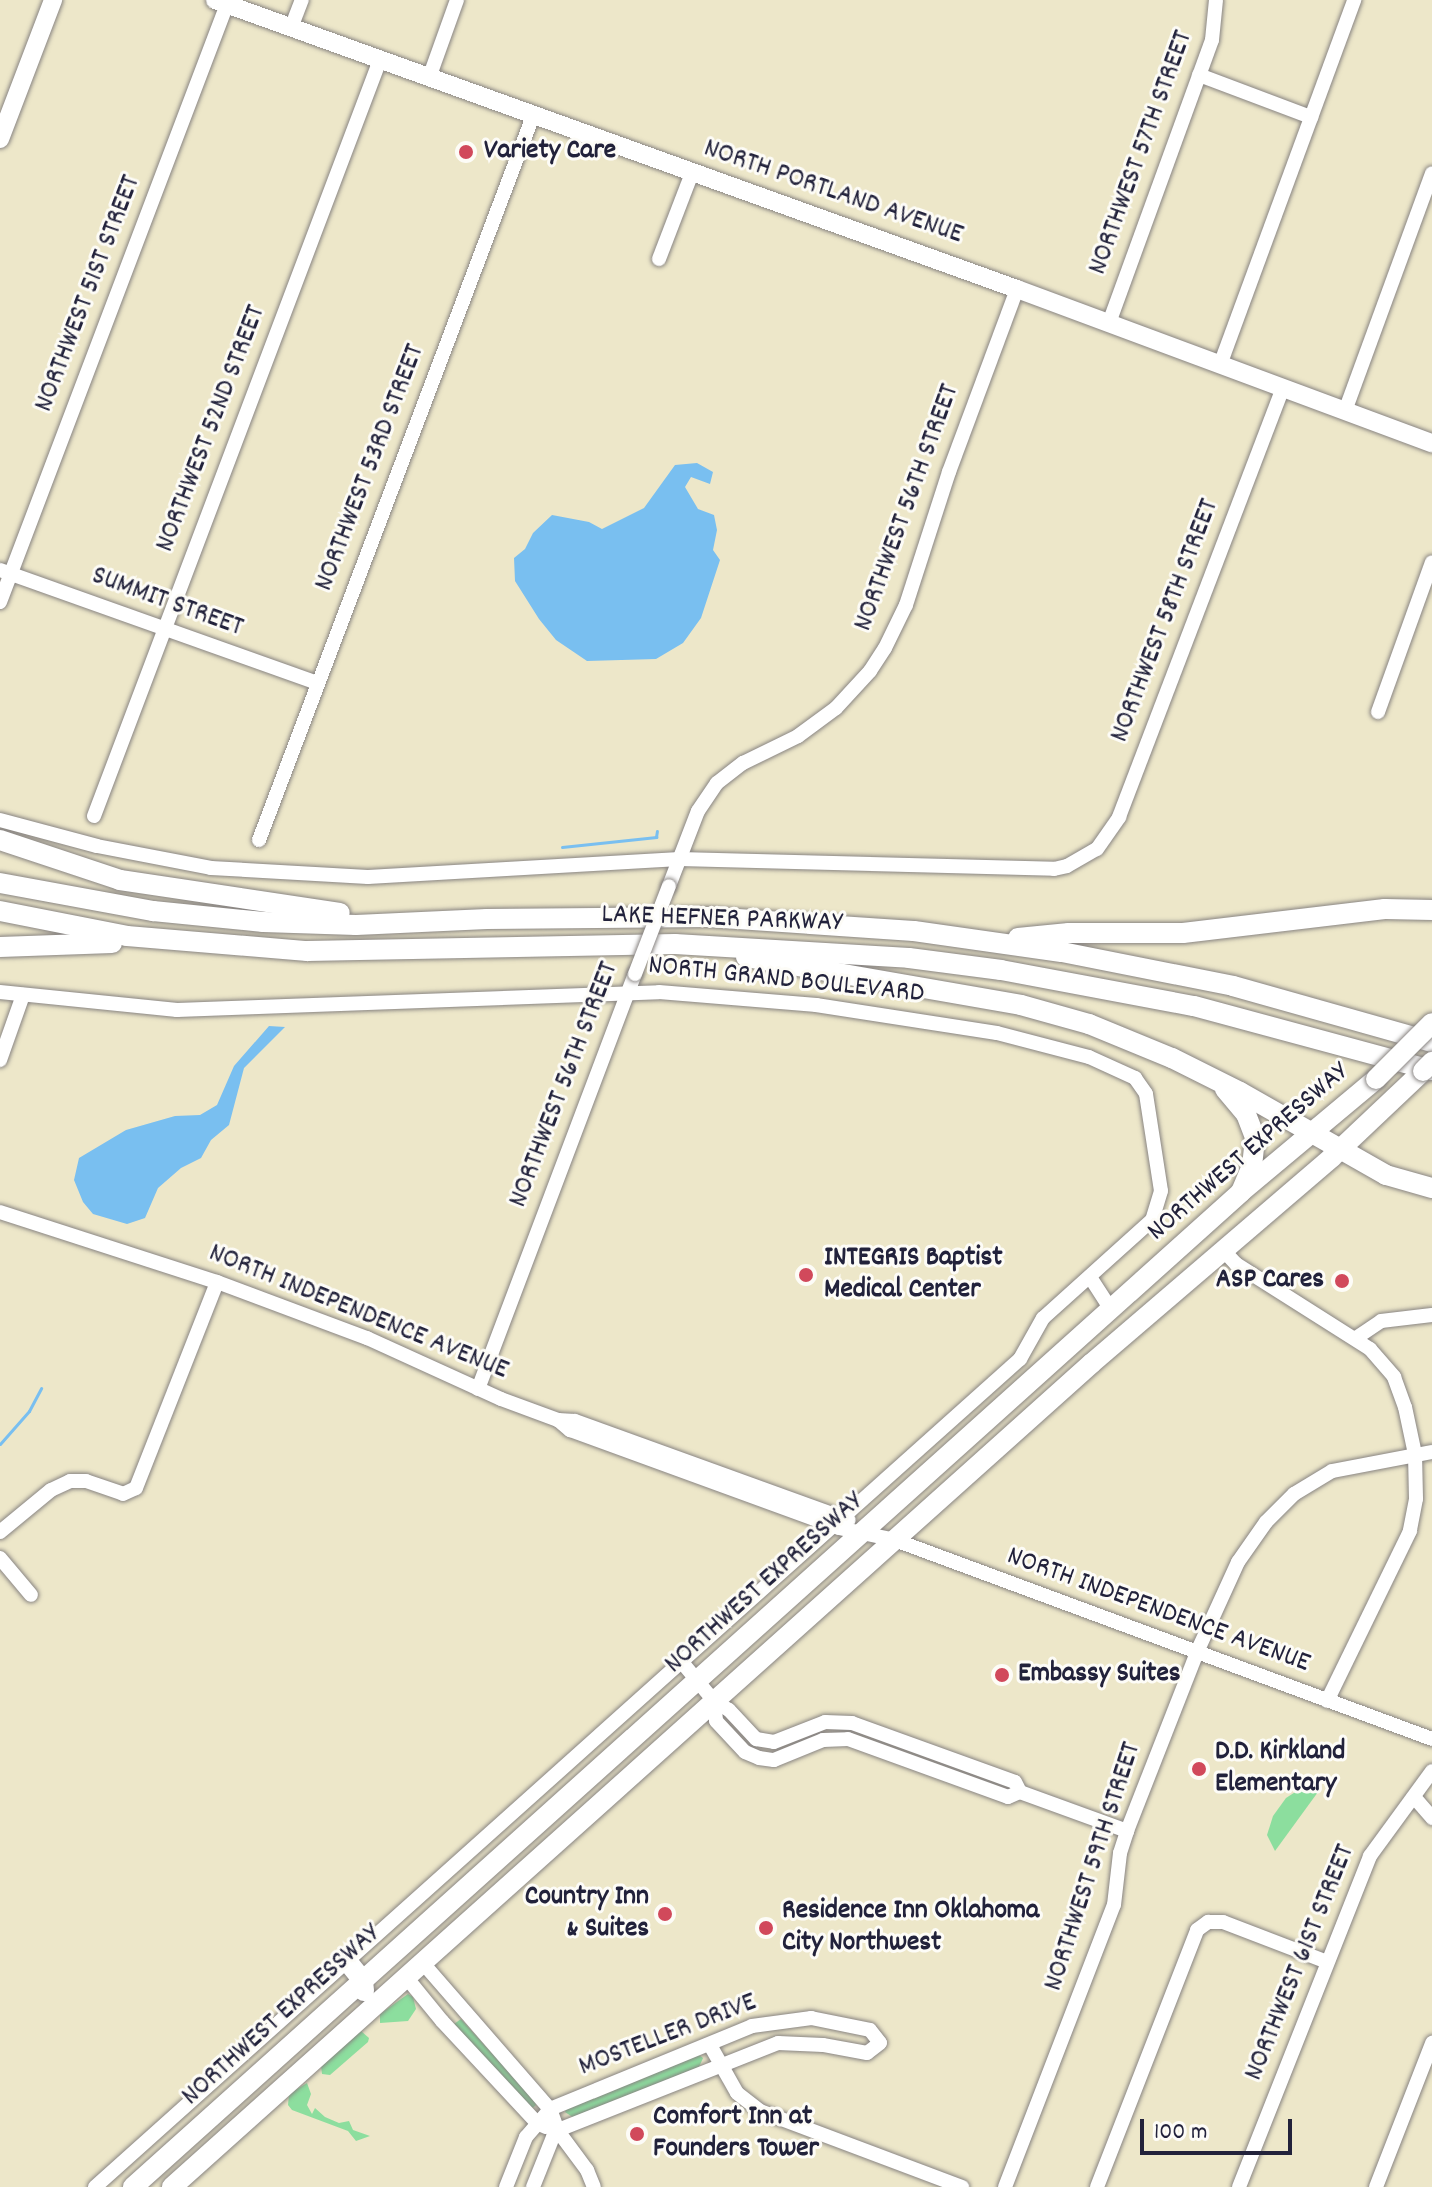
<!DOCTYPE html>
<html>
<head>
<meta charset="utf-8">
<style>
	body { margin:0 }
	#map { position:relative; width:1432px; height:2187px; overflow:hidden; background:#ede7c9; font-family:Dekko,sans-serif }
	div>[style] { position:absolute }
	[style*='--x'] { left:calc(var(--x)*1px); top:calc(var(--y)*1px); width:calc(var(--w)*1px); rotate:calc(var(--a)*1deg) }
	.green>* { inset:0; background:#8cde9e }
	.water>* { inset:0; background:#79bff0 }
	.stream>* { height:3px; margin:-1.5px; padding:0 1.5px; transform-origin:1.5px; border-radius:1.5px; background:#79bff0 }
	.roads { filter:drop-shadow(0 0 2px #888482) drop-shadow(0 0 2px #888482) }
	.minor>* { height:14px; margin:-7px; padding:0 7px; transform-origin:7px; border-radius:7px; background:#fff }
	.major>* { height:18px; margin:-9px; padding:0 9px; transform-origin:9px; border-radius:9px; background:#fff }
	.highway>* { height:20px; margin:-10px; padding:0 10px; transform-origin:10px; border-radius:10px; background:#fff }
	.bridges { filter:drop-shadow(0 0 2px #888482) drop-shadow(0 0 2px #888482) }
	.minor-bridge>* { height:14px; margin:-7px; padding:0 7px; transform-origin:7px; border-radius:7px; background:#fff }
	.highway-bridge>* { height:20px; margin:-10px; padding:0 10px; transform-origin:10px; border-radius:10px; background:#fff }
	.dots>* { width:22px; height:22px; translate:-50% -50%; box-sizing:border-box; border:4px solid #fdfcf7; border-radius:50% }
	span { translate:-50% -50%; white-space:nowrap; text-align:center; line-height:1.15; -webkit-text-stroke:6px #fdfcf7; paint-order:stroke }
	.poi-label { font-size:28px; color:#22223b; font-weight:700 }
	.left { translate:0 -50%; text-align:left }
	.right { translate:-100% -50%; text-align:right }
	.street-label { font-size:28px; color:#22223b }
	.scale { position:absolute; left:1140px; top:2119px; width:152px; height:36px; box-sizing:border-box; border:4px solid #22223b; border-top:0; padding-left:10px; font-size:24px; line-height:28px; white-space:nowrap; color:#22223b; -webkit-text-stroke:6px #fdfcf7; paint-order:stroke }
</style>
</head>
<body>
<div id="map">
	<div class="green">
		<div style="clip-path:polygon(1303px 1787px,1318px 1792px,1275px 1851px,1267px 1835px,1273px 1816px,1286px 1798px)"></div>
		<div style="clip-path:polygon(408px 1994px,413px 1997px,416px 2009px,408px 2021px,380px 2023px,380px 2014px)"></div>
		<div style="clip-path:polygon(461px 2019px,534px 2100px,536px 2105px,530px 2110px,454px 2024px)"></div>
		<div style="clip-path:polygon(361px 2031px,369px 2038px,368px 2042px,330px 2075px,322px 2074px,321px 2066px)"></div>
		<div style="clip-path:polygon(699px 2055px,703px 2058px,699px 2067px,574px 2118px,565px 2112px,566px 2109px)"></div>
		<div style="clip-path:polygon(307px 2083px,311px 2094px,307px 2105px,312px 2114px,315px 2108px,325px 2117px,339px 2123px,349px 2121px,353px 2130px,370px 2136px,356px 2141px,348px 2131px,292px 2110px,288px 2105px,289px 2094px)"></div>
	</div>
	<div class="water">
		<div style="clip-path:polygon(697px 463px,713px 472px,710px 484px,691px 477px,685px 487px,698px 509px,714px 515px,717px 530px,713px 550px,720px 560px,701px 618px,683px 643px,656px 659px,587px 661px,556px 640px,539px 619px,515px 581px,514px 558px,525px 549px,533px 533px,552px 515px,589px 522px,602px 529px,644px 508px,675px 465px)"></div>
		<div style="clip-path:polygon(269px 1026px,285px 1027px,244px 1068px,229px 1125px,211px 1140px,201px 1158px,181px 1168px,158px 1188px,145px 1218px,127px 1224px,93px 1214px,83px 1202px,74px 1180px,79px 1158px,126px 1130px,175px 1116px,200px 1115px,217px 1105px,234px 1066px)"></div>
	</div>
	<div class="stream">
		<div style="--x:562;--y:847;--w:95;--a:-6.1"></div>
		<div style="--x:656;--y:837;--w:6;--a:-81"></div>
		<div style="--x:0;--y:1444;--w:44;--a:-48.7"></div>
		<div style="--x:29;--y:1411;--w:26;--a:-62"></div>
	</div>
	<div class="roads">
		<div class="minor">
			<div style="--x:291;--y:28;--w:30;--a:-69"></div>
			<div style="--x:1199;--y:75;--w:120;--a:20.6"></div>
			<div style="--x:429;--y:78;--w:83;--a:-70.3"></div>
			<div style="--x:659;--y:259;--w:92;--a:-69"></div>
			<div style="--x:1109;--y:323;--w:301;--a:-70"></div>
			<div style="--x:1212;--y:40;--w:40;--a:-84.3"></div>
			<div style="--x:1220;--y:365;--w:389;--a:-69.8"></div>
			<div style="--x:1345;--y:411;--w:253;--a:-69.9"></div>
			<div style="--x:0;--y:570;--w:337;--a:19.6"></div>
			<div style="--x:0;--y:602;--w:640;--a:-69.21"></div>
			<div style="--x:1378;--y:712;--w:159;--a:-70.2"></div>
			<div style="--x:94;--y:816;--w:808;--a:-69.28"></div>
			<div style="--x:0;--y:820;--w:100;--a:15"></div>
			<div style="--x:97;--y:846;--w:116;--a:10.9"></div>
			<div style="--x:211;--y:868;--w:157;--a:3.3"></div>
			<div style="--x:368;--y:877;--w:312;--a:-3.3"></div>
			<div style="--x:679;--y:859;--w:375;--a:1.5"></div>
			<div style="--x:1054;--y:869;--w:13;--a:-13"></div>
			<div style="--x:1067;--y:866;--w:34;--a:-30"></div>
			<div style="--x:1097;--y:849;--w:39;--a:-55"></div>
			<div style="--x:1119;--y:817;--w:459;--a:-69.1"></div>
			<div style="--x:259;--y:840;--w:774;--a:-69.27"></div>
			<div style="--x:669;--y:886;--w:80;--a:-68.9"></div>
			<div style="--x:698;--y:811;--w:34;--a:-56"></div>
			<div style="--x:717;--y:783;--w:33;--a:-38"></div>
			<div style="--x:743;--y:763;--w:61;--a:-26.1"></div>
			<div style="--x:798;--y:736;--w:47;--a:-36.4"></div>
			<div style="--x:836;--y:708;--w:50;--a:-47.4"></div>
			<div style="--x:870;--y:671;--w:27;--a:-57"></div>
			<div style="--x:885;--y:648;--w:48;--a:-64"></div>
			<div style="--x:906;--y:605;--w:140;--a:-72.1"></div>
			<div style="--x:949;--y:472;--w:195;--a:-69.6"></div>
			<div style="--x:0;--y:992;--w:178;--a:5.8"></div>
			<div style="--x:177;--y:1010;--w:482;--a:-2.1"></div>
			<div style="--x:659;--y:992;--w:158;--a:4.7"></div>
			<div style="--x:816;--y:1005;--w:183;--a:8.8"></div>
			<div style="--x:997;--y:1033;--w:95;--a:14.6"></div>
			<div style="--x:1089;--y:1057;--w:51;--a:24.5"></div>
			<div style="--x:1135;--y:1078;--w:19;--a:55"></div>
			<div style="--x:1146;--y:1094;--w:98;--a:81.2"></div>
			<div style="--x:1161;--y:1191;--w:30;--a:107"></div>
			<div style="--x:1152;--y:1220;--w:147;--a:138"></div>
			<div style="--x:1043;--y:1318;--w:47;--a:119.3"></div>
			<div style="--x:1020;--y:1359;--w:237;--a:138.2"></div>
			<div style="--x:0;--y:1060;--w:69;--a:-70.5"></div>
			<div style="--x:0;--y:1212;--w:228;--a:17.9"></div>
			<div style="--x:217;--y:1282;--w:160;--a:20.5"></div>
			<div style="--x:367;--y:1338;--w:147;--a:24.5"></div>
			<div style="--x:501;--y:1399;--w:61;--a:20.2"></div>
			<div style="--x:558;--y:1420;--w:17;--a:3"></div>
			<div style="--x:575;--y:1421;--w:291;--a:19.9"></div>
			<div style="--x:1223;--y:1250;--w:19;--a:47"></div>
			<div style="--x:1236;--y:1264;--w:159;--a:32.4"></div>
			<div style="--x:1370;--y:1349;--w:37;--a:49"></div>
			<div style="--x:1394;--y:1377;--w:32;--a:70"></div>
			<div style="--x:1405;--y:1407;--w:48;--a:78"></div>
			<div style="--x:1415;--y:1454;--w:45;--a:88.7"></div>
			<div style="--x:1416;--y:1499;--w:33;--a:101"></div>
			<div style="--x:1410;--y:1531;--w:189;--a:116"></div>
			<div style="--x:1090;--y:1277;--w:40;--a:57.1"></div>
			<div style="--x:1356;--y:1338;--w:30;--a:-34"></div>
			<div style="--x:1381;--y:1321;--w:51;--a:-6.7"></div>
			<div style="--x:478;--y:1389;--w:444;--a:-69.3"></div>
			<div style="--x:558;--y:1420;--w:16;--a:40"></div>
			<div style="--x:570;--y:1430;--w:286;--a:20"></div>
			<div style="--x:839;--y:1528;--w:57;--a:12.1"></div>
			<div style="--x:895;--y:1540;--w:573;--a:20.33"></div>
			<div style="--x:0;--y:1532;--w:66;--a:-39.5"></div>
			<div style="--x:51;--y:1490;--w:21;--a:-25"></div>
			<div style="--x:70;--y:1481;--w:16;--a:0"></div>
			<div style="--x:86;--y:1481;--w:39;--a:19"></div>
			<div style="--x:123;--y:1494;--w:14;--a:-25"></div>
			<div style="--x:136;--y:1488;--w:221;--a:-68.5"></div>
			<div style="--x:0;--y:1558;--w:48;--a:50"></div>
			<div style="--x:681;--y:1661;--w:52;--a:50.5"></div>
			<div style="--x:714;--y:1701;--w:17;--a:31"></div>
			<div style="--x:729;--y:1710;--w:40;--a:47"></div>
			<div style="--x:756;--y:1739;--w:18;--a:9"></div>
			<div style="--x:774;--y:1742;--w:55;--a:-21.4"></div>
			<div style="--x:825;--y:1722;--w:27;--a:2"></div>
			<div style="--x:852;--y:1723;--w:173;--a:19.9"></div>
			<div style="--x:1015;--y:1782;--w:11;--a:63"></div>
			<div style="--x:714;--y:1701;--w:20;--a:84"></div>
			<div style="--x:716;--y:1721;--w:42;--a:46.9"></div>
			<div style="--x:745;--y:1752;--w:15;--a:23"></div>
			<div style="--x:759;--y:1758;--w:15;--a:8"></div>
			<div style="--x:774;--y:1760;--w:53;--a:-22.2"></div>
			<div style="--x:823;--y:1740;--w:25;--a:-2"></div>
			<div style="--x:848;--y:1739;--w:170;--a:19.9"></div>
			<div style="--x:1008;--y:1797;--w:13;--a:-23"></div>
			<div style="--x:1020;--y:1792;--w:114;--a:20"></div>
			<div style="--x:1414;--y:1797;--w:28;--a:49"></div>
			<div style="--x:422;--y:1962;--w:195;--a:49"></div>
			<div style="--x:550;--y:2109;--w:23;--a:70"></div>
			<div style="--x:558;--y:2131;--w:49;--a:53.4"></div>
			<div style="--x:587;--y:2170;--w:18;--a:68"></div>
			<div style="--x:406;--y:1977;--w:57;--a:50.7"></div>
			<div style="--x:442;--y:2021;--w:139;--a:47"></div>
			<div style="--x:537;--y:2123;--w:10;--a:24"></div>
			<div style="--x:710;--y:2045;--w:55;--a:60.6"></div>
			<div style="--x:737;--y:2093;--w:29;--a:38"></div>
			<div style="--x:760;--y:2111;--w:216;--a:20.6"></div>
			<div style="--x:95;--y:2187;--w:991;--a:-41.85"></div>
			<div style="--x:506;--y:2187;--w:54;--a:-68.2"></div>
			<div style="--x:526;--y:2137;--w:37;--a:-49"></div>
			<div style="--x:550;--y:2109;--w:218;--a:-22.3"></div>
			<div style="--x:752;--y:2026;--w:60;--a:-7.7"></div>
			<div style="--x:811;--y:2018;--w:60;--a:11.5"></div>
			<div style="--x:870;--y:2030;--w:16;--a:52"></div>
			<div style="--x:880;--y:2043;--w:16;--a:142"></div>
			<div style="--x:867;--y:2053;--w:45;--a:-169.7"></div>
			<div style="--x:823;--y:2045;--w:45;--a:-177.5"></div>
			<div style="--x:778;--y:2043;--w:231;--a:158.4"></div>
			<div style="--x:563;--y:2128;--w:13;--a:138"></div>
			<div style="--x:553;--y:2137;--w:54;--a:111.8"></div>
			<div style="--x:1005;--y:2187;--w:302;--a:-68.9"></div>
			<div style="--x:1114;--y:1905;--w:52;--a:-83.4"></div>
			<div style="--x:1120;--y:1853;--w:23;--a:-72"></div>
			<div style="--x:1127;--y:1831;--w:192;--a:-68.6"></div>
			<div style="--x:1197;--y:1652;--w:99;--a:-65.5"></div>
			<div style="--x:1238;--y:1562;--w:49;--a:-55"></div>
			<div style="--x:1266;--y:1522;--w:40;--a:-45"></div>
			<div style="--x:1294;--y:1494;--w:44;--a:-31.2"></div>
			<div style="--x:1332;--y:1471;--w:102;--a:-10.8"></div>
			<div style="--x:1097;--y:2187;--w:276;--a:-68.7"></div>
			<div style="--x:1197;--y:1930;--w:14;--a:-36"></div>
			<div style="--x:1208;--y:1922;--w:15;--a:0"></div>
			<div style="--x:1223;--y:1922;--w:111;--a:21"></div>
			<div style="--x:1239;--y:2187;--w:356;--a:-68.4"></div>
			<div style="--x:1370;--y:1856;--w:105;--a:-53.9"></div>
			<div style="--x:1376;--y:2187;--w:155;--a:-68.7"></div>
		</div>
		<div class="major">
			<div style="--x:215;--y:0;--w:852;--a:19.82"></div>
			<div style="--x:1017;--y:289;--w:443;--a:20.4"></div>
			<div style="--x:0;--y:139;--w:149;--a:-69.1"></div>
		</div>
		<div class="highway">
			<div style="--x:0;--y:840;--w:126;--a:18.4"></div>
			<div style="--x:120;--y:880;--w:222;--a:8.5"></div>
			<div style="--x:0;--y:883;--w:156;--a:10.4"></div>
			<div style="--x:153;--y:911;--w:111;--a:5.7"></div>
			<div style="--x:263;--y:922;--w:93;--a:1.8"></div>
			<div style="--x:356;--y:925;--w:131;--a:-2.6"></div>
			<div style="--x:487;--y:919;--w:221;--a:-0.5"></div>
			<div style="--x:708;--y:917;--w:206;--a:3.9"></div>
			<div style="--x:914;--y:931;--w:149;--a:8.1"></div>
			<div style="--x:1062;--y:952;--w:174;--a:11.2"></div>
			<div style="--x:1233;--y:986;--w:207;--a:15.7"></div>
			<div style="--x:0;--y:911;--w:129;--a:11.1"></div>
			<div style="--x:127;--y:936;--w:181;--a:4.8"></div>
			<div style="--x:307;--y:951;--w:368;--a:-1.1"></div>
			<div style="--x:675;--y:944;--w:234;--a:3.4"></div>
			<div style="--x:909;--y:958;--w:93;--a:7.4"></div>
			<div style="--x:1001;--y:970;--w:196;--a:10.6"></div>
			<div style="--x:1194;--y:1006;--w:246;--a:15.1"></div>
			<div style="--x:1018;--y:938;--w:51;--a:-5.6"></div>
			<div style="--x:1069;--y:933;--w:114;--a:0"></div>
			<div style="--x:1183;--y:933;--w:203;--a:-6.8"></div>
			<div style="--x:1385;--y:909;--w:47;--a:1.2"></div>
			<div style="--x:0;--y:947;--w:112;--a:-2"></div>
			<div style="--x:746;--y:957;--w:279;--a:9.9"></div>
			<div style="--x:1021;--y:1005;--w:71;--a:15.6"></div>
			<div style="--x:1089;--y:1024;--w:90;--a:22.3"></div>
			<div style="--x:1172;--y:1058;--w:76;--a:26.6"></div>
			<div style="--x:1240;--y:1092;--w:168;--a:29.6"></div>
			<div style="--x:1386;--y:1175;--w:48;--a:15.8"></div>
			<div style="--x:1225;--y:1089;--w:33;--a:50"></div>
			<div style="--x:1246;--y:1114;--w:26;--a:69"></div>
			<div style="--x:1255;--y:1138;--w:28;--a:96"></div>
			<div style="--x:1252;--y:1166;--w:26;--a:113"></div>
			<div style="--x:347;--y:1961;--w:26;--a:51"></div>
			<div style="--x:363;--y:1981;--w:10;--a:84"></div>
			<div style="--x:133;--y:2187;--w:1489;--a:-41.92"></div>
			<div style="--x:1241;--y:1192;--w:176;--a:-39.9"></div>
			<div style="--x:172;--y:2187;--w:1235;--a:-41.85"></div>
			<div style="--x:1092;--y:1363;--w:316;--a:-40.6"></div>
			<div style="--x:1332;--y:1157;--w:125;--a:-43.4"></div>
		</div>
	</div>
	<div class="bridges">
		<div class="minor-bridge">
			<div style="--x:635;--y:974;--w:94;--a:-68.9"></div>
		</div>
		<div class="highway-bridge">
			<div style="--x:1423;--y:1071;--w:13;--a:-45"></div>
			<div style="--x:1376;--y:1079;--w:79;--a:-45"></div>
		</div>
	</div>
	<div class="dots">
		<div style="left:466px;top:152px;background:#d1495b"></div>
		<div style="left:806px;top:1275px;background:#d1495b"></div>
		<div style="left:1342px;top:1281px;background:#d1495b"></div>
		<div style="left:1002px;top:1675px;background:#d1495b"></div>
		<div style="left:1199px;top:1769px;background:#d1495b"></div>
		<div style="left:665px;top:1914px;background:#d1495b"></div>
		<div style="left:766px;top:1928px;background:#d1495b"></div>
		<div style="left:637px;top:2134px;background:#d1495b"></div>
	</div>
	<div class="poi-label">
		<span class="left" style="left:484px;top:152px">Variety Care</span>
		<span class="left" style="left:824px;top:1275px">INTEGRIS Baptist<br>Medical Center</span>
		<span class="right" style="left:1324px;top:1281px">ASP Cares</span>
		<span class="left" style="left:1018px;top:1675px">Embassy Suites</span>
		<span class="left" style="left:1215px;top:1769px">D.D. Kirkland<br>Elementary</span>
		<span class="right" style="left:649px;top:1914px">Country Inn<br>&amp; Suites</span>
		<span class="left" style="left:782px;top:1928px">Residence Inn Oklahoma<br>City Northwest</span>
		<span class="left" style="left:653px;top:2134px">Comfort Inn at<br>Founders Tower</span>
	</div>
	<div class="street-label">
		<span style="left:1142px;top:153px;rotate:-70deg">NORTHWEST 57TH STREET</span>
		<span style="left:833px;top:193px;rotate:19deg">NORTH PORTLAND AVENUE</span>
		<span style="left:89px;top:294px;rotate:-69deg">NORTHWEST 51ST STREET</span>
		<span style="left:212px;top:429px;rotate:-69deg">NORTHWEST 52ND STREET</span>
		<span style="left:371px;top:468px;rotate:-69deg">NORTHWEST 53RD STREET</span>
		<span style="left:908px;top:508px;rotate:-70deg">NORTHWEST 56TH STREET</span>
		<span style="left:167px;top:603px;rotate:20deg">SUMMIT STREET</span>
		<span style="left:1166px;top:621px;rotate:-69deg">NORTHWEST 58TH STREET</span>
		<span style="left:722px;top:920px;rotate:2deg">LAKE HEFNER PARKWAY</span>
		<span style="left:786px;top:981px;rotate:6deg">NORTH GRAND BOULEVARD</span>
		<span style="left:565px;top:1085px;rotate:-69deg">NORTHWEST 56TH STREET</span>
		<span style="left:1249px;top:1153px;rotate:-41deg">NORTHWEST EXPRESSWAY</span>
		<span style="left:358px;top:1313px;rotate:22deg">NORTH INDEPENDENCE AVENUE</span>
		<span style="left:765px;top:1584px;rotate:-42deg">NORTHWEST EXPRESSWAY</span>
		<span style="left:1158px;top:1611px;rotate:20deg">NORTH INDEPENDENCE AVENUE</span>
		<span style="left:1094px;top:1867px;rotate:-72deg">NORTHWEST 59TH STREET</span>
		<span style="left:1301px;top:1963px;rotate:-68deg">NORTHWEST 61ST STREET</span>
		<span style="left:282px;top:2016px;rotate:-42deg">NORTHWEST EXPRESSWAY</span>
		<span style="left:668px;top:2036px;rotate:-21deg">MOSTELLER DRIVE</span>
	</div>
	<div class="scale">100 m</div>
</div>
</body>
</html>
